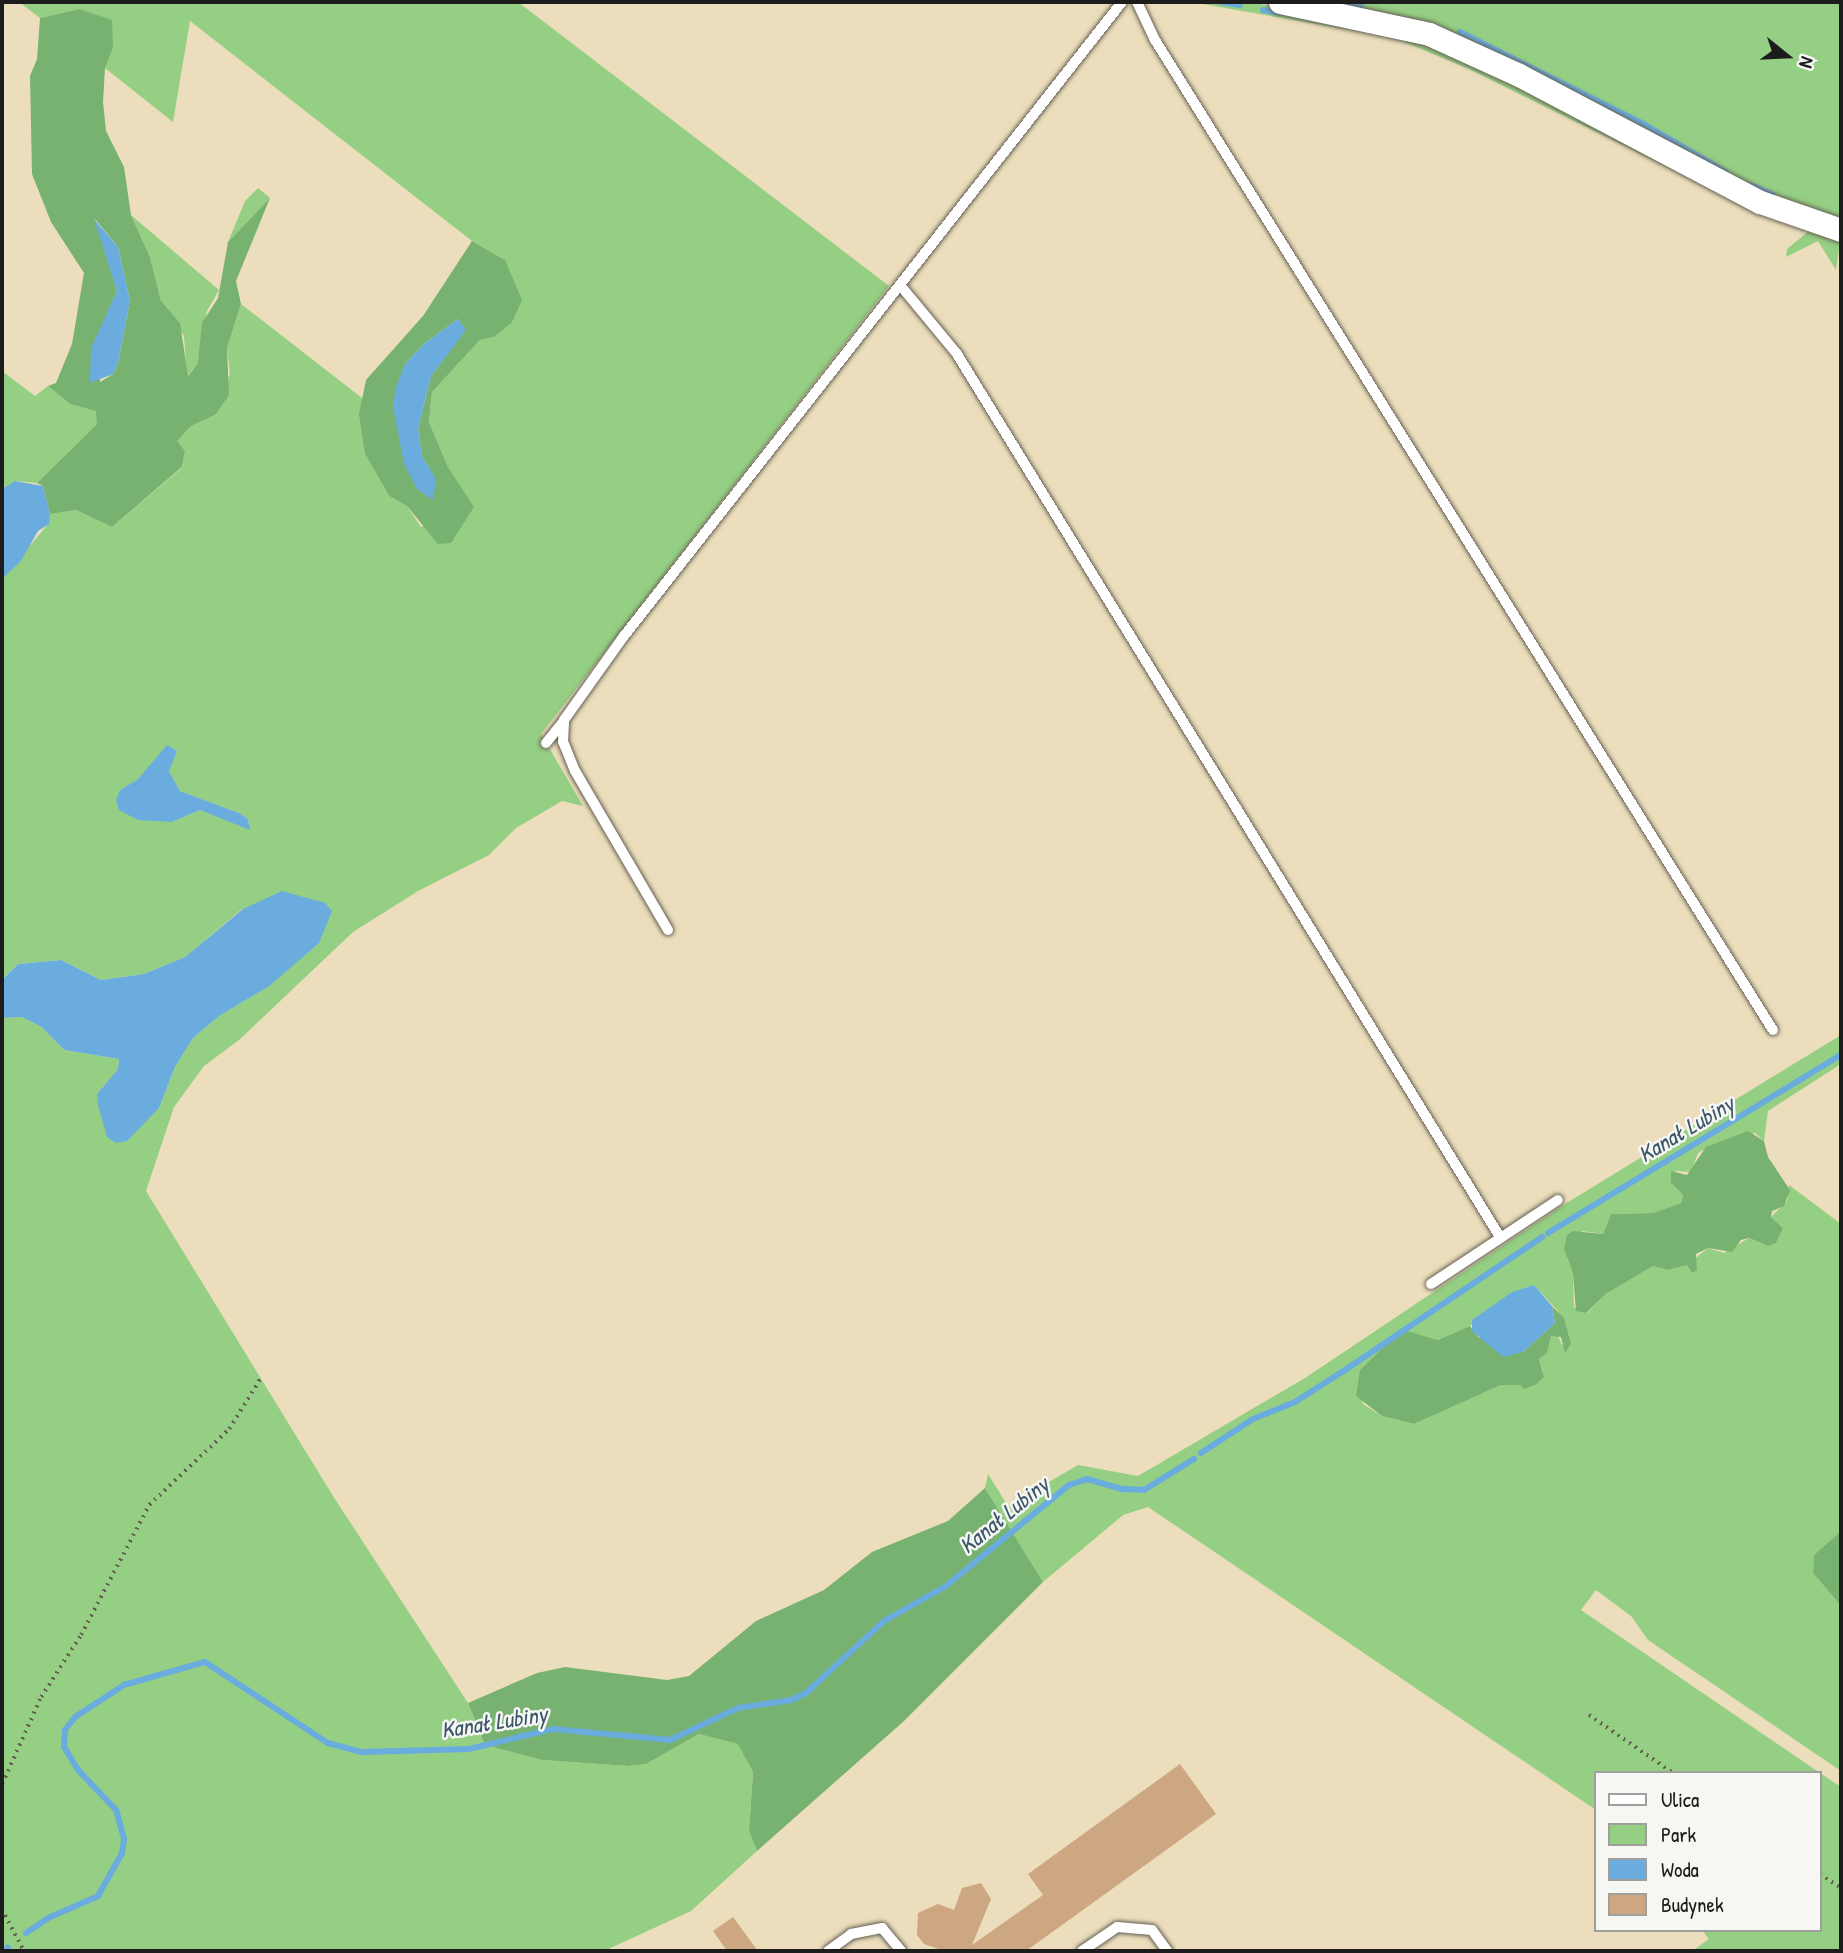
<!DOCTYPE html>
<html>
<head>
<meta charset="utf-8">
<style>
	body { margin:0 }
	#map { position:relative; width:1843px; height:1953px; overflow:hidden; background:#ecdebc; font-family:"Patrick Hand",sans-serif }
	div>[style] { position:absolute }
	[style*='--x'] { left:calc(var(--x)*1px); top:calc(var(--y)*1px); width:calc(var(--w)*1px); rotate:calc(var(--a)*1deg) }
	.green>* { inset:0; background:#95cf83 }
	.forest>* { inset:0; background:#78b271 }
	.water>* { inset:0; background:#6aacde }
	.stream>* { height:6px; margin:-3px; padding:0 3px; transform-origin:3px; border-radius:3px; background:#6aacde }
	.building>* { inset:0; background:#cca782 }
	.path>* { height:3.5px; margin-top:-1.75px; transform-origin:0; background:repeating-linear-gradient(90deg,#656054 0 2px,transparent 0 7px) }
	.roads { filter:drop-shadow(0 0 2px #656054) drop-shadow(0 0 2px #656054) }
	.lane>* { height:10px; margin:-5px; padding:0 5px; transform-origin:5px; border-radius:5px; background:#fff }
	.street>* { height:23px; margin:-11.5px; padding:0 11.5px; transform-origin:11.5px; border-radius:11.5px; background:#fff }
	span { translate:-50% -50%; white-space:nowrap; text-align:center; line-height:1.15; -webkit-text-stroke:5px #f6f6f2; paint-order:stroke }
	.water-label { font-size:23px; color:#3b566a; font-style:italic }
	.frame { position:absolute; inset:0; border:4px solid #1c1c1c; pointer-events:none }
	.legend { position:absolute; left:1594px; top:1771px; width:228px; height:161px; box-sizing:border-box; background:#f6f6f2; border:2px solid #9f9f9c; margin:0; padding:9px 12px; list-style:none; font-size:21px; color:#1c1c1c }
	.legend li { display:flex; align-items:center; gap:14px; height:35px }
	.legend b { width:35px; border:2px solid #9f9f9c }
	.north { position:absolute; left:1752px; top:21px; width:70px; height:70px; -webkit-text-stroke:5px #f6f6f2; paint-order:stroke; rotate:108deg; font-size:19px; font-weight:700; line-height:28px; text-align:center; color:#1c1c1c }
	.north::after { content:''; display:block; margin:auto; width:24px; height:32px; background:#1c1c1c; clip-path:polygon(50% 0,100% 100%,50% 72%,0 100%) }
</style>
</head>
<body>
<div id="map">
	<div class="green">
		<div style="clip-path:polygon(evenodd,19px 2px,518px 2px,889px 286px,541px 734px,583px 806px,562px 801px,516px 828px,489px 855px,418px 891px,353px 932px,239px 1040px,204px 1066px,174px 1107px,146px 1191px,333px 1496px,468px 1703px,485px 1745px,542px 1760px,628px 1766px,646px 1764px,699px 1734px,739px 1744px,753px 1772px,749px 1831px,757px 1851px,691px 1911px,604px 1951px,2px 1951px,2px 1018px,22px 1017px,42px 1027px,64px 1050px,119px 1059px,118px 1069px,97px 1094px,107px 1137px,159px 1108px,175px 1067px,193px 1038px,219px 1016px,268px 987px,242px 909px,185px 957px,144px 974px,101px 980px,61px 960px,18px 964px,2px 980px,2px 579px,48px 524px,50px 514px,76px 510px,112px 527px,182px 468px,185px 451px,176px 441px,191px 426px,215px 415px,230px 374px,227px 348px,241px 304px,362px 398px,365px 454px,389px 496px,407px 506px,421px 527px,473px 507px,448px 467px,429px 422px,432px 392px,480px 340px,494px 337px,505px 260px,472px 241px,190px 21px,173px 122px,105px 68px,113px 48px,79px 9px,40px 18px,19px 2px,168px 745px,169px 771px,180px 791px,239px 813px,248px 819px,249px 829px,200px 810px,172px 822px,120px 790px,138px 779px,168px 745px)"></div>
		<div style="clip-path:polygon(1191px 2px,1250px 2px,1409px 32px,1691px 171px,1693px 180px,1471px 70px,1395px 38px)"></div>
		<div style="clip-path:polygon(1304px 2px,1841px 2px,1841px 226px,1792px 210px,1550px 84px)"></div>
		<div style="clip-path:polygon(258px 188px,270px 198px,228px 242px,245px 201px)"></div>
		<div style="clip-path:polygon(131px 215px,219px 290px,207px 311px,198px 363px,187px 376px,184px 336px,161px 301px,150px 257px)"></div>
		<div style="clip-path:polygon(1810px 230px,1841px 235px,1836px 270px,1818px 241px,1786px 257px,1787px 249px)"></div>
		<div style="clip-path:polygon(2px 371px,35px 396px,48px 386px,70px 404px,97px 411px,97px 424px,37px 483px,15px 481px,2px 489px)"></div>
		<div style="clip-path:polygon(evenodd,1841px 1035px,1841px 1064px,1768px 1111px,1764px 1141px,1755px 1133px,1714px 1144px,1698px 1153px,1691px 1172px,1676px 1171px,1671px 1183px,1683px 1195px,1681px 1203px,1653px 1213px,1611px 1214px,1603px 1234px,1582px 1231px,1567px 1258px,1573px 1274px,1574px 1307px,1587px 1313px,1606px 1294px,1653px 1266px,1668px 1270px,1687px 1265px,1708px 1248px,1724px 1253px,1749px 1238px,1763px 1244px,1783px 1228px,1771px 1217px,1787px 1201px,1789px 1185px,1841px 1224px,1841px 1531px,1814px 1555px,1813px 1573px,1841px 1606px,1841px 1771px,1648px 1640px,1631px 1616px,1596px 1590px,1581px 1610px,1820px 1773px,1596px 1773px,1596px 1810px,1148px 1507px,1123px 1515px,1043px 1582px,985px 1488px,988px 1474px,1008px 1506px,1078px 1465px,1138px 1476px,1305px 1378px,1565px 1204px,1841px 1035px,1534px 1285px,1558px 1311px,1569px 1335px,1562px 1345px,1557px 1334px,1551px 1336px,1547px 1353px,1539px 1359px,1543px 1372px,1522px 1385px,1501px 1385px,1414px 1424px,1382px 1416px,1363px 1404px,1360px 1370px,1387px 1343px,1417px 1334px,1438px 1340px,1470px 1326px,1512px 1292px,1534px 1285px)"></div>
		<div style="clip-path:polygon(1820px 1773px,1841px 1787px,1841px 1951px,1692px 1951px,1709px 1939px,1702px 1930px,1820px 1930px)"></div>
	</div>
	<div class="forest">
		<div style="clip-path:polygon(evenodd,79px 9px,112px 20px,113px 48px,105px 68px,103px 102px,106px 131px,124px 167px,131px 215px,150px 257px,161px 301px,180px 323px,188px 376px,198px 363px,202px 323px,218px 298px,228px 242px,270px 198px,236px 281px,241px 304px,227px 348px,229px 395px,215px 415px,191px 426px,177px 441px,185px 451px,182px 467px,112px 527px,76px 510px,50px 514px,43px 486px,37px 483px,97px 424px,96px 411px,70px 404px,48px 386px,56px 383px,72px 344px,84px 273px,51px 222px,32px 174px,30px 76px,37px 59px,40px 18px,79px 9px,95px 219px,118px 247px,130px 300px,118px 363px,113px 374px,100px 382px,102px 326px,117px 291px,95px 219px)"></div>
		<div style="clip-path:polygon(evenodd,472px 241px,505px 260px,522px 300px,512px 322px,494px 337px,480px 340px,432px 392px,429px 422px,448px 467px,474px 507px,451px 543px,438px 544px,407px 506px,389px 496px,365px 454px,359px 414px,366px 380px,423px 316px,472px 241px,458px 319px,465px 330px,431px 376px,418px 429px,422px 456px,436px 479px,393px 407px,405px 364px,425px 343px,458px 319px)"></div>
		<div style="clip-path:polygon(1748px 1131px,1764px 1141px,1768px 1157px,1790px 1190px,1784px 1206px,1772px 1211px,1771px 1217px,1783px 1228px,1776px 1243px,1768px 1246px,1749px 1238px,1741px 1240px,1732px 1252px,1708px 1248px,1696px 1254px,1697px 1270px,1692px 1273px,1687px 1265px,1668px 1270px,1653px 1266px,1606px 1294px,1586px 1313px,1576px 1311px,1573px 1274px,1564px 1249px,1567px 1235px,1573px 1231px,1603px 1234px,1611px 1214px,1653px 1213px,1681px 1203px,1683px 1195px,1671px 1183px,1671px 1171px,1687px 1175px,1706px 1147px)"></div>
		<div style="clip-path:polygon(1552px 1306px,1564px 1318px,1571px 1344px,1565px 1353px,1561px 1337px,1551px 1336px,1547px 1353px,1539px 1359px,1544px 1377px,1535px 1385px,1523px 1389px,1521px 1385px,1501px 1385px,1414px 1424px,1382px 1416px,1356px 1396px,1360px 1370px,1387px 1343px,1407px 1331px,1438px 1340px,1470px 1326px,1478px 1337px,1523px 1352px,1555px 1323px)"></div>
		<div style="clip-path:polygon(985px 1488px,1043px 1582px,904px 1721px,757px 1851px,749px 1831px,753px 1772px,738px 1744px,699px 1734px,646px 1764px,628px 1766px,542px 1760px,485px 1745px,468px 1703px,537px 1673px,565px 1667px,667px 1680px,689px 1676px,756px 1621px,824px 1590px,872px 1552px,948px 1521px)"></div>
		<div style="clip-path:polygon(1841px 1531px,1841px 1606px,1813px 1573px,1814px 1555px)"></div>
	</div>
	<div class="water">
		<div style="clip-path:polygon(94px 219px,118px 247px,130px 300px,118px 363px,113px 374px,90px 383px,91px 348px,117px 291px)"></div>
		<div style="clip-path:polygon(458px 319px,466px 330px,431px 376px,418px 429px,422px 456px,436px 479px,433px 500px,417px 489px,404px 464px,393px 407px,396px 387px,405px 364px,425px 343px)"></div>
		<div style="clip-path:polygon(15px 481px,43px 486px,50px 514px,49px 524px,38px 531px,21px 561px,2px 579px,2px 489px)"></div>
		<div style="clip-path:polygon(167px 745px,177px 751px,169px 771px,180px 791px,239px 813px,248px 819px,250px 830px,200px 810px,172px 822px,138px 820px,119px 810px,116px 800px,120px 790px,138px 779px)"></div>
		<div style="clip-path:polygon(282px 891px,325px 903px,332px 911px,319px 943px,268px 987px,219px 1016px,193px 1038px,175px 1067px,159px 1108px,127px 1141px,116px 1143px,107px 1137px,98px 1105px,97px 1094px,118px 1069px,119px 1059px,64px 1050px,42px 1027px,22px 1017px,2px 1018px,2px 980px,18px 964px,61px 960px,101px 980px,144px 974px,185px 957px,243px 909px)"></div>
		<div style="clip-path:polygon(1534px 1285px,1552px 1306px,1555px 1323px,1523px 1352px,1503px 1357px,1472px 1331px,1472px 1320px,1512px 1292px)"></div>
	</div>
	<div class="stream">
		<div style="--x:1220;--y:2;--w:20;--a:9"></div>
		<div style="--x:1340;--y:2;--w:21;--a:11"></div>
		<div style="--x:1263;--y:10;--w:18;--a:9"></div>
		<div style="--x:1460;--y:32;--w:203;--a:26.6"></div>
		<div style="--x:1642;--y:123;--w:97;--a:30.3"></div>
		<div style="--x:1751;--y:185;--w:24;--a:24"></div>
		<div style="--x:1548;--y:1233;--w:343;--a:-31.3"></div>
		<div style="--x:1201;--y:1453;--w:62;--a:-33.2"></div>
		<div style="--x:1253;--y:1419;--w:45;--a:-22"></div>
		<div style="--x:1295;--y:1402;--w:59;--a:-32.6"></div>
		<div style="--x:1345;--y:1370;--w:238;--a:-34"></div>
		<div style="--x:26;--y:1933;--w:27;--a:-34"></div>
		<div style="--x:48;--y:1918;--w:55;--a:-23.7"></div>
		<div style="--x:98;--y:1896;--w:49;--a:-60.8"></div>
		<div style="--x:122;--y:1853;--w:14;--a:-82"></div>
		<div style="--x:124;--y:1839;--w:30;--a:-105"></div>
		<div style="--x:116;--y:1810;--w:55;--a:-133.5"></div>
		<div style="--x:78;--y:1770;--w:27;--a:-121"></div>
		<div style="--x:64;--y:1747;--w:17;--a:-87"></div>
		<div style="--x:65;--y:1730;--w:16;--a:-52"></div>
		<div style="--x:75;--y:1717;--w:59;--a:-33.1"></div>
		<div style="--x:124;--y:1685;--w:84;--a:-15.9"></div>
		<div style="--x:205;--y:1662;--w:147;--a:33.4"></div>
		<div style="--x:328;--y:1743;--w:34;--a:15"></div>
		<div style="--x:361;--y:1752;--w:108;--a:-1.6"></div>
		<div style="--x:469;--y:1749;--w:86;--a:-13.4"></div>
		<div style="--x:553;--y:1729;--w:118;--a:5.4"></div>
		<div style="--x:670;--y:1740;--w:75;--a:-25.2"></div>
		<div style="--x:738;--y:1708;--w:54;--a:-8.6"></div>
		<div style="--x:791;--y:1700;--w:17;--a:-25"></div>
		<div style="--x:806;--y:1693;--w:106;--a:-42.7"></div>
		<div style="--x:884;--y:1621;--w:71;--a:-29.4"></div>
		<div style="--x:946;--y:1586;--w:159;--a:-39.4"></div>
		<div style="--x:1069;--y:1485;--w:19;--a:-18"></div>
		<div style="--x:1087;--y:1479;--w:35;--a:16"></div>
		<div style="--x:1121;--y:1489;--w:23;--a:2"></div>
		<div style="--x:1144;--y:1490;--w:59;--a:-31.8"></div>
		<div style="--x:6;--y:1951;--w:4;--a:-63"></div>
	</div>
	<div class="building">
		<div style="clip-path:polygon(1180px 1764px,1216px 1814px,1026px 1951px,944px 1951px,924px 1944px,917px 1935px,918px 1913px,938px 1904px,954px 1910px,962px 1888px,981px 1883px,991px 1899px,972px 1945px,1043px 1895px,1028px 1874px)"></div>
		<div style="clip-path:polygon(733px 1917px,758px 1951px,727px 1951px,713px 1931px)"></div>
	</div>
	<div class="path">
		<div style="--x:1589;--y:1715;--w:102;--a:34.6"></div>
		<div style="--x:2;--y:1784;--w:95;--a:-65.9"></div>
		<div style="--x:41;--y:1697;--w:74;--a:-57.2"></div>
		<div style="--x:81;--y:1635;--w:147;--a:-62.4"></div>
		<div style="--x:149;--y:1505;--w:110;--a:-43.5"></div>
		<div style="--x:229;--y:1429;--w:59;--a:-58.2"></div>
		<div style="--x:1820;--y:1874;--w:25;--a:34"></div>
		<div style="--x:2;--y:1909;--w:47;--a:62.4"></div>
	</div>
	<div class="roads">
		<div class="lane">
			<div style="--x:1137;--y:2;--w:42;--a:64.7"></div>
			<div style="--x:1155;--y:40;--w:1167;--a:58.03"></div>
			<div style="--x:900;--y:285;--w:89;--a:50.4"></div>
			<div style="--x:957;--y:354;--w:1037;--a:58.41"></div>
			<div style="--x:546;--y:743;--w:27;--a:-51"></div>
			<div style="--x:668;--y:930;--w:184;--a:-120.3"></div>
			<div style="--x:575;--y:771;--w:31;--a:-112"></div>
			<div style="--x:563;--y:742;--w:22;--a:-87"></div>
			<div style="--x:564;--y:720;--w:103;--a:-54.5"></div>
			<div style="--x:624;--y:636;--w:806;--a:-51.85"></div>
			<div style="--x:1431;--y:1284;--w:152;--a:-33.5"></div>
			<div style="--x:828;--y:1951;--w:29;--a:-36"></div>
			<div style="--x:851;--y:1934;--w:32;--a:-11"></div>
			<div style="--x:882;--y:1928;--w:30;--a:50"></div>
			<div style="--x:1082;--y:1951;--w:42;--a:-34.4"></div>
			<div style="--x:1117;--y:1927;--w:35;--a:5"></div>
			<div style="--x:1152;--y:1930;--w:26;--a:54"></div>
		</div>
		<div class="street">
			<div style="--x:1280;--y:2;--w:152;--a:12.1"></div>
			<div style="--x:1429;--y:34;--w:99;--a:24.5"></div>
			<div style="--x:1519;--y:75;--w:272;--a:27.8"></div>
			<div style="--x:1760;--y:202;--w:86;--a:19.1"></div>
		</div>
	</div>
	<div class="water-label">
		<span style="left:1686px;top:1129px;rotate:-31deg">Kanał Lubiny</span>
		<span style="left:1004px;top:1515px;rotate:-39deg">Kanał Lubiny</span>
		<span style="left:494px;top:1722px;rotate:-9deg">Kanał Lubiny</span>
	</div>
	<div class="frame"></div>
	<ul class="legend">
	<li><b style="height:9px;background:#fff"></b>Ulica</li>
	<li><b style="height:19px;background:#95cf83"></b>Park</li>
	<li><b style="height:19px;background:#6aacde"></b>Woda</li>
	<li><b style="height:19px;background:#cca782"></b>Budynek</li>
	</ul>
	<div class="north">N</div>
</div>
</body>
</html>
